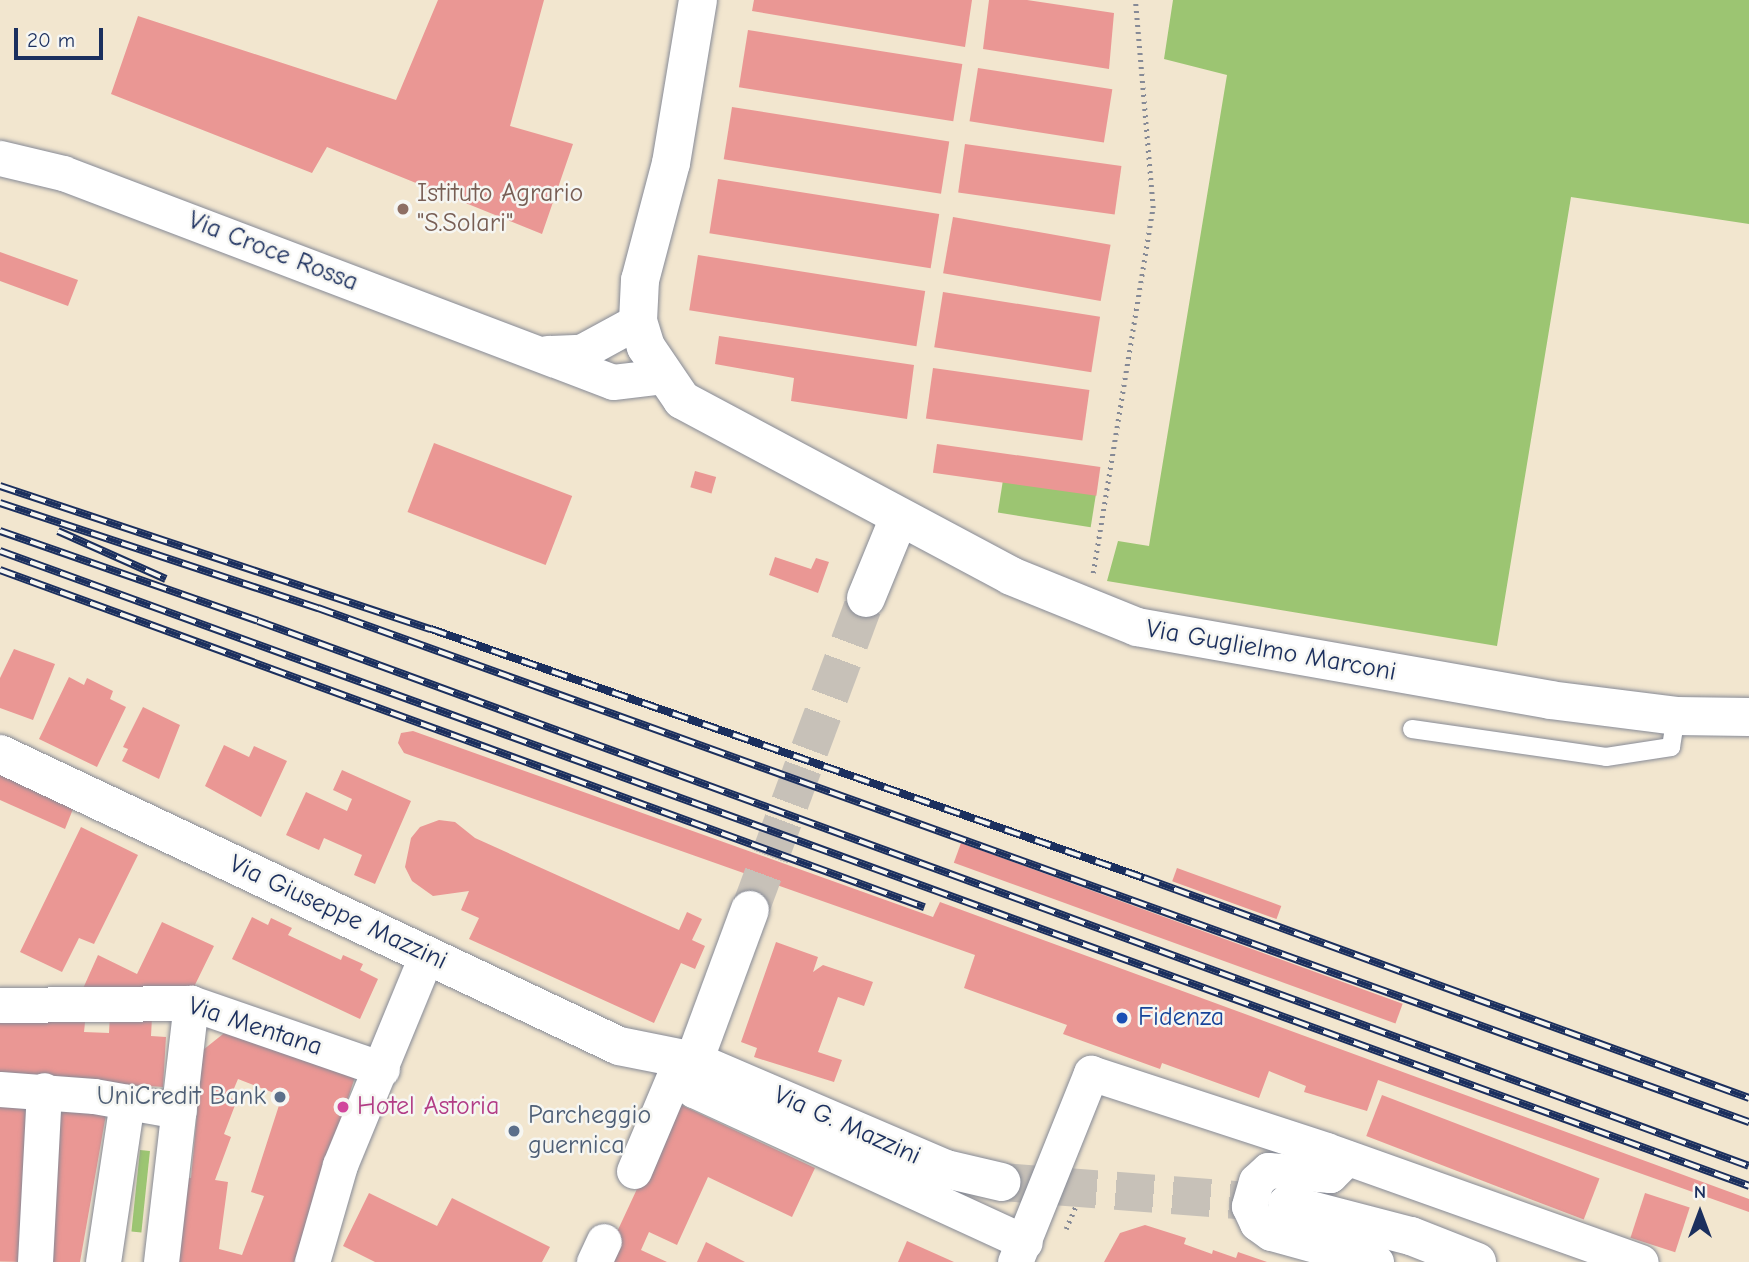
<!DOCTYPE html>
<html>
<head>
<meta charset="utf-8">
<style>
	body { margin:0 }
	#map { position:relative; width:1749px; height:1262px; overflow:hidden; background:#f2e6cf; font-family:"Comic Neue",sans-serif }
	div>[style] { position:absolute }
	[style*='--x'] { left:calc(var(--x)*1px); top:calc(var(--y)*1px); width:calc(var(--w)*1px); rotate:calc(var(--a)*1deg) }
	.green>* { inset:0; background:#9cc572; transform-origin:0 0 }
	.building>* { inset:0; background:#ea9794; transform-origin:0 0 }
	.secondary-tunnel>* { height:38px; margin-top:-19px; transform-origin:0; background:repeating-linear-gradient(90deg,#c7c1b8 0 38px,transparent 0 57px) }
	.path>* { height:4.5px; margin-top:-2.25px; transform-origin:0; background:repeating-linear-gradient(90deg,#868a96 0 2px,transparent 0 7px) }
	.roads { filter:drop-shadow(0 0 2px #868a96) drop-shadow(0 0 2px #868a96) }
	.lane>* { height:18px; margin:-9px; padding:0 9px; transform-origin:9px; border-radius:9px; background:#fff }
	.street>* { height:35px; margin:-17.5px; padding:0 17.5px; transform-origin:17.5px; border-radius:17.5px; background:#fff }
	.secondary>* { height:38px; margin:-19px; padding:0 19px; transform-origin:19px; border-radius:19px; background:#fff }
	.rail>* { height:8px; margin-top:-4px; transform-origin:0; background:repeating-linear-gradient(90deg,#f6f6f2 0 16px,#1b2f5e 0 32px); box-sizing:border-box; border-block:2px solid #1b2f5e }
	.dots>* { width:19px; height:19px; translate:-50% -50%; box-sizing:border-box; border:4px solid #f6f6f2; border-radius:50% }
	span { translate:-50% -50%; white-space:nowrap; text-align:center; line-height:1.15; -webkit-text-stroke:5px #f6f6f2; paint-order:stroke }
	.education-label { font-size:26px; color:#785e54 }
	.left { translate:0 -50%; text-align:left }
	.street-label { font-size:26px; color:#1b2f5e }
	.transit-label { font-size:26px; color:#164399 }
	.service-label { font-size:26px; color:#4e5e75 }
	.right { translate:-100% -50%; text-align:right }
	.hotel-label { font-size:26px; color:#b23c85 }
	.north { position:absolute; left:1665px; top:1178px; width:70px; height:70px; -webkit-text-stroke:5px #f6f6f2; paint-order:stroke; rotate:0deg; font-size:19px; font-weight:700; line-height:28px; text-align:center; color:#1b2f5e }
	.north::after { content:''; display:block; margin:auto; width:24px; height:32px; background:#1b2f5e; clip-path:polygon(50% 0,100% 100%,50% 72%,0 100%) }
	.scale { position:absolute; left:14px; top:28px; width:89px; height:32px; box-sizing:border-box; border:4px solid #1b2f5e; border-top:0; padding-left:9px; font-size:21px; line-height:24px; white-space:nowrap; color:#1b2f5e; -webkit-text-stroke:5px #f6f6f2; paint-order:stroke }
</style>
</head>
<body>
<div id="map">
	<div class="green">
		<div style="clip-path:polygon(1173px 0,1749px 0,1749px 224px,1571px 197px,1497px 646px,1107px 581px,1118px 541px,1149px 546px,1227px 75px,1164px 59px)"></div>
		<div style="left:1003px;top:480px;width:94px;height:33px;rotate:9deg"></div>
		<div style="left:140px;top:1150px;width:10px;height:82px;rotate:6deg"></div>
	</div>
	<div class="building">
		<div style="clip-path:polygon(438px 0,544px 0,510px 126px,573px 144px,542px 234px,327px 147px,312px 173px,111px 94px,138px 16px,396px 100px)"></div>
		<div style="clip-path:polygon(754px 0,972px 0,965px 47px,752px 11px)"></div>
		<div style="clip-path:polygon(989px 0,1027px 0,1114px 13px,1109px 69px,983px 49px)"></div>
		<div style="left:748px;top:30px;width:217px;height:58px;rotate:9deg"></div>
		<div style="left:978px;top:68px;width:136px;height:54px;rotate:9deg"></div>
		<div style="left:732px;top:107px;width:220px;height:53px;rotate:9deg"></div>
		<div style="left:965px;top:144px;width:158px;height:49px;rotate:8deg"></div>
		<div style="left:718px;top:179px;width:224px;height:55px;rotate:9deg"></div>
		<div style="left:953px;top:217px;width:160px;height:57px;rotate:10deg"></div>
		<div style="clip-path:polygon(0 252px,78px 280px,68px 306px,0 281px)"></div>
		<div style="left:698px;top:255px;width:230px;height:56px;rotate:9deg"></div>
		<div style="left:943px;top:292px;width:159px;height:56px;rotate:9deg"></div>
		<div style="clip-path:polygon(719px 336px,914px 365px,907px 419px,791px 401px,794px 378px,715px 364px)"></div>
		<div style="left:933px;top:368px;width:158px;height:51px;rotate:8deg"></div>
		<div style="left:434px;top:443px;width:148px;height:74px;rotate:21deg"></div>
		<div style="left:937px;top:444px;width:165px;height:29px;rotate:8deg"></div>
		<div style="left:695px;top:471px;width:22px;height:17px;rotate:16deg"></div>
		<div style="clip-path:polygon(775px 557px,811px 569px,816px 558px,829px 562px,818px 593px,769px 575px)"></div>
		<div style="clip-path:polygon(14px 649px,55px 664px,33px 720px,0 708px,0 678px)"></div>
		<div style="clip-path:polygon(69px 677px,84px 685px,87px 678px,113px 691px,110px 699px,126px 707px,97px 767px,39px 739px)"></div>
		<div style="clip-path:polygon(143px 707px,180px 725px,159px 779px,122px 761px,128px 749px,123px 747px)"></div>
		<div style="clip-path:polygon(413px 731px,933px 917px,940px 902px,1749px 1199px,1749px 1212px,1378px 1080px,1367px 1111px,1304px 1092px,1306px 1086px,1269px 1071px,1259px 1098px,1162px 1063px,1160px 1069px,1063px 1034px,1067px 1025px,964px 988px,975px 955px,404px 753px,398px 743px,401px 733px)"></div>
		<div style="clip-path:polygon(224px 745px,249px 757px,254px 746px,287px 761px,261px 817px,205px 786px)"></div>
		<div style="clip-path:polygon(0 770px,75px 804px,65px 829px,0 800px)"></div>
		<div style="clip-path:polygon(342px 770px,411px 801px,375px 884px,354px 875px,362px 855px,324px 838px,319px 850px,286px 835px,306px 792px,347px 811px,352px 799px,333px 790px)"></div>
		<div style="clip-path:polygon(439px 820px,455px 822px,475px 838px,679px 930px,687px 912px,702px 919px,692px 940px,705px 946px,695px 969px,681px 963px,654px 1023px,469px 939px,479px 918px,461px 910px,469px 891px,433px 896px,412px 881px,405px 867px,411px 838px,420px 827px)"></div>
		<div style="clip-path:polygon(81px 827px,138px 855px,94px 944px,79px 938px,62px 972px,20px 952px)"></div>
		<div style="left:961px;top:843px;width:470px;height:21px;rotate:20deg"></div>
		<div style="left:1177px;top:868px;width:111px;height:14px;rotate:20deg"></div>
		<div style="clip-path:polygon(252px 917px,268px 925px,271px 918px,292px 928px,288px 935px,341px 960px,343px 955px,363px 964px,360px 970px,378px 979px,360px 1019px,232px 959px)"></div>
		<div style="clip-path:polygon(162px 922px,214px 946px,190px 995px,81px 993px,98px 955px,137px 974px)"></div>
		<div style="clip-path:polygon(776px 942px,818px 957px,813px 972px,823px 965px,873px 982px,864px 1006px,838px 997px,818px 1052px,842px 1060px,834px 1082px,754px 1057px,757px 1048px,741px 1042px)"></div>
		<div style="clip-path:polygon(86px 1013px,84px 1032px,109px 1033px,110px 1014px,152px 1017px,151px 1036px,166px 1037px,163px 1087px,0 1076px,0 1016px)"></div>
		<div style="clip-path:polygon(evenodd,228px 1030px,356px 1074px,294px 1262px,167px 1262px,180px 1177px,191px 1178px,203px 1050px,228px 1030px,238px 1079px,282px 1096px,251px 1192px,264px 1196px,242px 1255px,219px 1249px,228px 1182px,215px 1180px,231px 1137px,224px 1134px,237px 1100px,230px 1098px,238px 1079px)"></div>
		<div style="left:1382px;top:1095px;width:233px;height:44px;rotate:21deg"></div>
		<div style="left:29px;top:1096px;width:166px;height:29px;rotate:91deg"></div>
		<div style="clip-path:polygon(55px 1098px,108px 1103px,80px 1262px,43px 1262px)"></div>
		<div style="clip-path:polygon(677px 1103px,815px 1168px,792px 1217px,708px 1177px,677px 1245px,649px 1232px,641px 1250px,667px 1262px,603px 1262px)"></div>
		<div style="clip-path:polygon(369px 1193px,437px 1226px,452px 1198px,550px 1247px,542px 1262px,375px 1262px,343px 1246px)"></div>
		<div style="left:1645px;top:1193px;width:47px;height:47px;rotate:18deg"></div>
		<div style="clip-path:polygon(1145px 1225px,1186px 1238px,1184px 1244px,1212px 1254px,1213px 1250px,1236px 1258px,1238px 1252px,1267px 1262px,1104px 1262px,1120px 1233px)"></div>
		<div style="clip-path:polygon(907px 1241px,954px 1262px,898px 1262px)"></div>
		<div style="clip-path:polygon(706px 1242px,745px 1262px,697px 1262px)"></div>
	</div>
	<div class="secondary-tunnel">
		<div style="--x:750;--y:910;--w:333;--a:-69.6"></div>
		<div style="--x:1002;--y:1182;--w:284;--a:4.4"></div>
	</div>
	<div class="path">
		<div style="--x:1093;--y:573;--w:370;--a:-80.7"></div>
		<div style="--x:1153;--y:208;--w:209;--a:-94.9"></div>
		<div style="--x:1066;--y:1229;--w:25;--a:-67"></div>
	</div>
	<div class="roads">
		<div class="lane">
			<div style="--x:1412;--y:729;--w:196;--a:8.2"></div>
			<div style="--x:1606;--y:757;--w:66;--a:-8.7"></div>
			<div style="--x:1671;--y:747;--w:31;--a:-81"></div>
		</div>
		<div class="street">
			<div style="--x:0;--y:158;--w:65;--a:13.4"></div>
			<div style="--x:63;--y:173;--w:588;--a:20.81"></div>
			<div style="--x:613;--y:382;--w:50;--a:-6.8"></div>
			<div style="--x:547;--y:353;--w:34;--a:-2"></div>
			<div style="--x:581;--y:352;--w:65;--a:-28.5"></div>
			<div style="--x:0;--y:1005;--w:191;--a:-0.6"></div>
			<div style="--x:191;--y:1003;--w:202;--a:19.1"></div>
			<div style="--x:681;--y:1060;--w:33;--a:67"></div>
			<div style="--x:694;--y:1090;--w:364;--a:24.7"></div>
			<div style="--x:0;--y:1089;--w:94;--a:4.3"></div>
			<div style="--x:94;--y:1096;--w:86;--a:10"></div>
			<div style="--x:1347;--y:1158;--w:24;--a:135"></div>
			<div style="--x:1330;--y:1175;--w:62;--a:-175.4"></div>
			<div style="--x:1268;--y:1170;--w:16;--a:137"></div>
			<div style="--x:1256;--y:1181;--w:26;--a:106"></div>
			<div style="--x:1249;--y:1206;--w:19;--a:65"></div>
			<div style="--x:1257;--y:1223;--w:17;--a:36"></div>
			<div style="--x:1271;--y:1233;--w:109;--a:15.4"></div>
			<div style="--x:634;--y:1171;--w:121;--a:-67.1"></div>
			<div style="--x:35;--y:1262;--w:172;--a:-87"></div>
			<div style="--x:103;--y:1262;--w:162;--a:-81.5"></div>
			<div style="--x:161;--y:1262;--w:261;--a:-83.4"></div>
			<div style="--x:312;--y:1262;--w:101;--a:-73.9"></div>
			<div style="--x:340;--y:1165;--w:228;--a:-67.6"></div>
			<div style="--x:594;--y:1262;--w:23;--a:-65"></div>
			<div style="--x:1015;--y:1262;--w:204;--a:-68.1"></div>
			<div style="--x:1091;--y:1073;--w:247;--a:18.1"></div>
			<div style="--x:1326;--y:1150;--w:334;--a:19.6"></div>
		</div>
		<div class="secondary">
			<div style="--x:698;--y:0;--w:165;--a:99.4"></div>
			<div style="--x:671;--y:163;--w:121;--a:104.8"></div>
			<div style="--x:640;--y:280;--w:41;--a:92.8"></div>
			<div style="--x:638;--y:321;--w:27;--a:73"></div>
			<div style="--x:646;--y:347;--w:64;--a:55.8"></div>
			<div style="--x:682;--y:400;--w:373;--a:28.1"></div>
			<div style="--x:1011;--y:576;--w:136;--a:22"></div>
			<div style="--x:1137;--y:627;--w:419;--a:10"></div>
			<div style="--x:1550;--y:700;--w:127;--a:7.2"></div>
			<div style="--x:1676;--y:716;--w:73;--a:0.8"></div>
			<div style="--x:866;--y:598;--w:84;--a:-67.7"></div>
			<div style="--x:0;--y:754;--w:684;--a:25.25"></div>
			<div style="--x:619;--y:1046;--w:76;--a:11.3"></div>
			<div style="--x:694;--y:1061;--w:274;--a:23.2"></div>
			<div style="--x:946;--y:1169;--w:57;--a:13.1"></div>
			<div style="--x:694;--y:1061;--w:161;--a:-69.7"></div>
			<div style="--x:1287;--y:1204;--w:128;--a:14.5"></div>
			<div style="--x:1411;--y:1236;--w:71;--a:21.5"></div>
		</div>
	</div>
	<div class="rail">
		<div style="--x:0;--y:486;--w:454;--a:18.4"></div>
		<div style="--x:431;--y:629;--w:755;--a:19.25"></div>
		<div style="--x:1144;--y:878;--w:644;--a:19.98"></div>
		<div style="--x:0;--y:503;--w:335;--a:18.3"></div>
		<div style="--x:318;--y:608;--w:1521;--a:19.76"></div>
		<div style="--x:0;--y:531;--w:273;--a:19.2"></div>
		<div style="--x:258;--y:621;--w:1587;--a:20.08"></div>
		<div style="--x:58;--y:531;--w:118;--a:24"></div>
		<div style="--x:0;--y:551;--w:1861;--a:19.95"></div>
		<div style="--x:0;--y:570;--w:984;--a:20.04"></div>
	</div>
	<div class="dots">
		<div style="left:403px;top:209px;background:#8d6e63"></div>
		<div style="left:1122px;top:1018px;background:#1a4fb4"></div>
		<div style="left:280px;top:1097px;background:#5c6f8a"></div>
		<div style="left:343px;top:1107px;background:#d1479c"></div>
		<div style="left:514px;top:1131px;background:#5c6f8a"></div>
	</div>
	<div class="education-label">
		<span class="left" style="left:417px;top:209px">Istituto Agrario<br>"S.Solari"</span>
	</div>
	<div class="street-label">
		<span style="left:273px;top:252px;rotate:21deg">Via Croce Rossa</span>
		<span style="left:1271px;top:651px;rotate:10deg">Via Guglielmo Marconi</span>
		<span style="left:338px;top:913px;rotate:25deg">Via Giuseppe Mazzini</span>
		<span style="left:255px;top:1027px;rotate:18deg">Via Mentana</span>
		<span style="left:847px;top:1126px;rotate:24deg">Via G. Mazzini</span>
	</div>
	<div class="transit-label">
		<span class="left" style="left:1138px;top:1018px">Fidenza</span>
	</div>
	<div class="service-label">
		<span class="right" style="left:266px;top:1097px">UniCredit Bank</span>
		<span class="left" style="left:528px;top:1131px">Parcheggio<br>guernica</span>
	</div>
	<div class="hotel-label">
		<span class="left" style="left:357px;top:1107px">Hotel Astoria</span>
	</div>
	<div class="north">N</div>
	<div class="scale">20 m</div>
</div>
</body>
</html>
